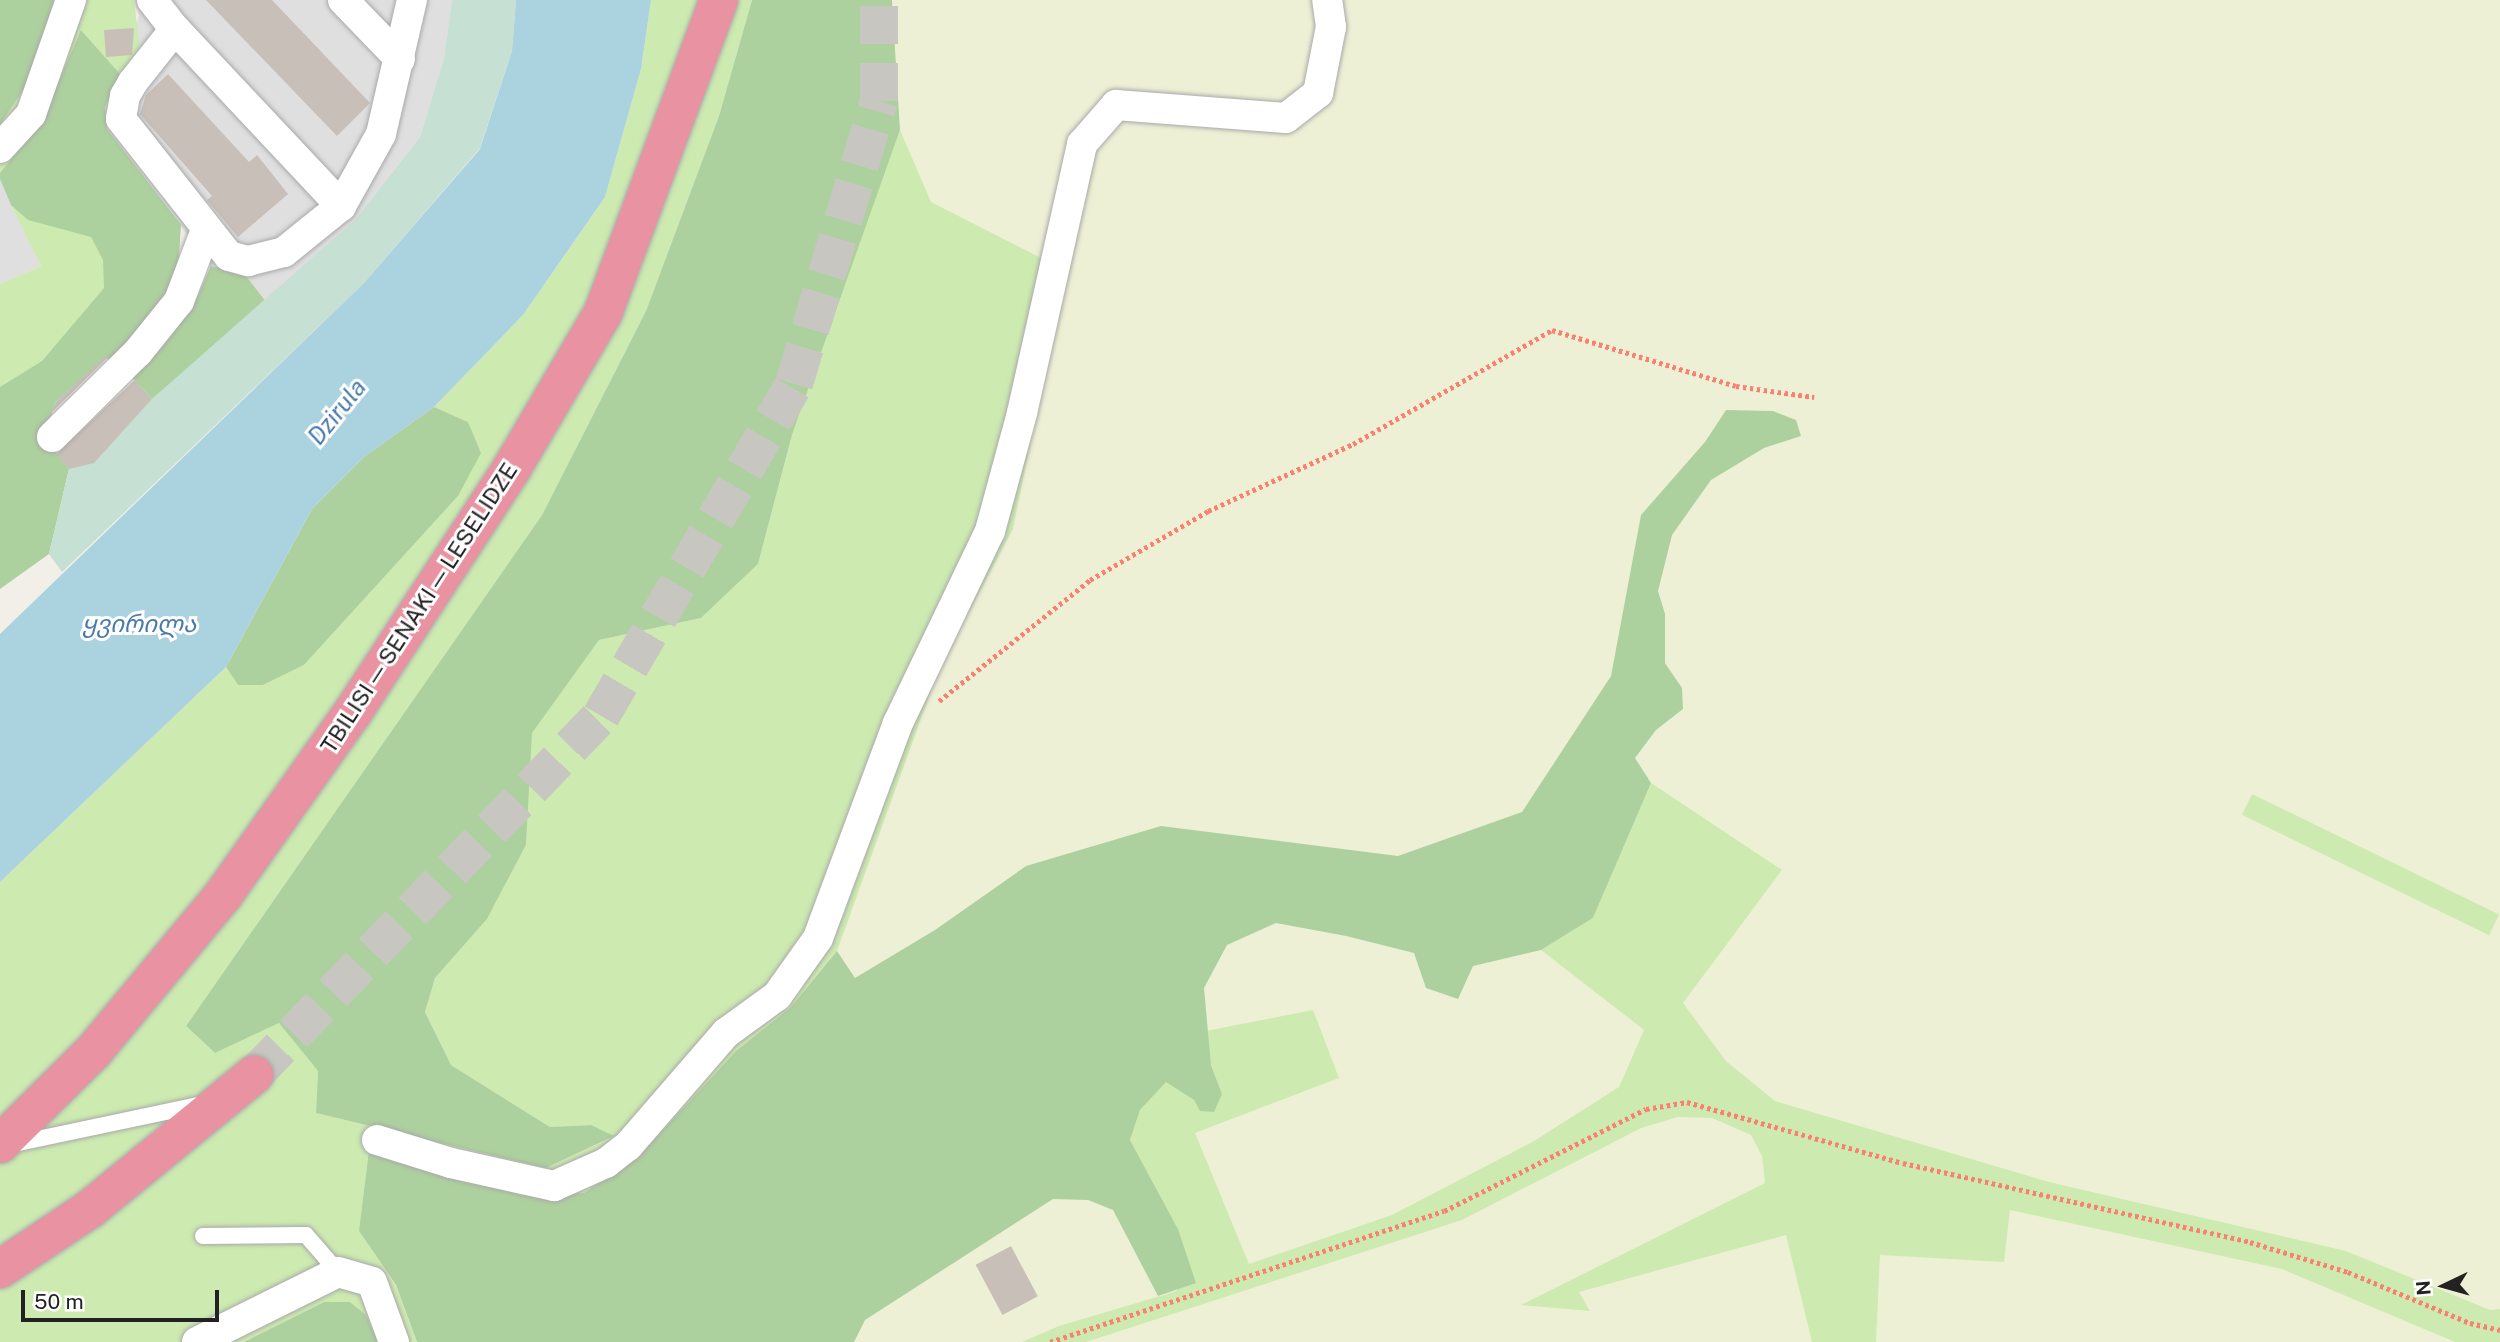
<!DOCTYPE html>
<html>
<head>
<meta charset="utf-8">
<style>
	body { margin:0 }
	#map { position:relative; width:2500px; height:1342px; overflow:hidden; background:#f2efe9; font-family:"Public Sans","Noto Sans Georgian",sans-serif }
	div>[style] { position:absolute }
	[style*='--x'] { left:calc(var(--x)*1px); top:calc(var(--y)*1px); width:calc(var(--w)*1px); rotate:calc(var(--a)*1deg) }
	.residential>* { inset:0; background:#e0dfdf }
	.farmland>* { inset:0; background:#eef0d5 }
	.grass>* { inset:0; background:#cdebb0; transform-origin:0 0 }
	.forest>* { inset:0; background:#add19e }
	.wetland>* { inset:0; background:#c6e0d4 }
	.water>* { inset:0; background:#aad3df }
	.building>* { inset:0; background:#c7bfb8; transform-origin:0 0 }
	.motorway-tunnel>* { height:38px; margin-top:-19px; transform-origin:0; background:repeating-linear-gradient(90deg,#c8c6c1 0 38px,transparent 0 57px) }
	.path>* { height:4.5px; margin-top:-2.25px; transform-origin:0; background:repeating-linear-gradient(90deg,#fa8072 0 3.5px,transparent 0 7px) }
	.roads { filter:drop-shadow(0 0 2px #a9a9a9) drop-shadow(0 0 2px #a9a9a9) }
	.service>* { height:16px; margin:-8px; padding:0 8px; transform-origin:8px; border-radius:8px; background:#fff }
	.minor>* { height:30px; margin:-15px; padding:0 15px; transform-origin:15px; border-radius:15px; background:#fff }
	.motorway>* { height:38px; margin:-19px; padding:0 19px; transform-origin:19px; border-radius:19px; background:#e892a2 }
	span { translate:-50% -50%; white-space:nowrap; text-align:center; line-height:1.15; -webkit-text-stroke:6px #fff; paint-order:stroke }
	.street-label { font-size:23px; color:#222 }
	.water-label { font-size:24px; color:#4a7aab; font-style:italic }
	.north { position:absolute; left:2409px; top:1251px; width:70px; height:70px; -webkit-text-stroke:5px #fff; paint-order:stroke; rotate:265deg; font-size:19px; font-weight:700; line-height:28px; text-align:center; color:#222 }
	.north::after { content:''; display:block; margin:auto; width:24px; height:32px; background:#222; clip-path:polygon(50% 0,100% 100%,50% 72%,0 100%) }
	.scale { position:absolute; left:21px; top:1290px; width:198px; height:32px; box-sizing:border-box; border:4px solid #222; border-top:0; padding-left:9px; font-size:21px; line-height:24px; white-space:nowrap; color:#222; -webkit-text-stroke:5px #fff; paint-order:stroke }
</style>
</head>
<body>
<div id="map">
	<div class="residential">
		<div style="clip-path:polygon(134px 0,452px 0,444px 58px,420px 137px,355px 220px,267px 303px,246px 276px,211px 266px,107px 129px,105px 107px,121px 75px,139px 15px)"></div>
		<div style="clip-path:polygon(0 179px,41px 266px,0 284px)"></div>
	</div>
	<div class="farmland">
		<div style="clip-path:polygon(859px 0,2500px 0,2500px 1342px,0 1342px,530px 724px)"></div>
	</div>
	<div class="grass">
		<div style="clip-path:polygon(46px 0,134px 0,140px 49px,121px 75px,82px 31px,54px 157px,0 174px,0 73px)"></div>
		<div style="clip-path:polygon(651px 0,752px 0,719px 116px,646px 311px,542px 515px,186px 1026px,215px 1053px,279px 1023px,318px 1071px,316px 1113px,546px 1168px,613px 1137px,591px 1125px,550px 1127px,451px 1065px,425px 1012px,435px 978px,487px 919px,526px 845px,531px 733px,599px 640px,701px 618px,758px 564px,792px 435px,900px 130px,931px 202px,1065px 270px,1013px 529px,939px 669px,837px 951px,791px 1007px,736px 1051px,640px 1155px,584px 1193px,521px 1195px,438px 1173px,359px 1231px,396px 1286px,417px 1342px,378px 1342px,366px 1315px,350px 1302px,324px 1302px,244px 1342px,0 1342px,0 882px,226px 667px,238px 685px,263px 685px,304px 665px,458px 496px,468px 422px,434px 407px,523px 315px,605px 197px,641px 69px)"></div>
		<div style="clip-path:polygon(11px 205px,47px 210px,133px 242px,129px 306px,0 410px,0 284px,41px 266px)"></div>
		<div style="clip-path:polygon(1651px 783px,1782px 870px,1683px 1003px,1726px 1061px,1775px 1101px,2049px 1182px,2346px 1251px,2490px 1310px,2500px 1309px,2500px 1342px,2455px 1342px,2282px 1269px,2010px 1210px,2004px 1262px,1880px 1255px,1876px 1342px,1812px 1342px,1786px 1235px,1579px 1292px,1590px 1311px,1521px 1305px,1765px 1183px,1762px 1156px,1751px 1135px,1712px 1118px,1678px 1117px,1641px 1128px,1462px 1220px,1086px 1342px,1022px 1342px,1059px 1326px,1177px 1291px,1178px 1229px,1130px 1140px,1140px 1110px,1166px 1081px,1194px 1100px,1222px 1094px,1211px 1065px,1206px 1031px,1313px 1010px,1339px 1078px,1195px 1133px,1249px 1264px,1392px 1215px,1534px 1141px,1619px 1087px,1644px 1030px,1541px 950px,1593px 918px)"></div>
		<div style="left:2252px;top:794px;width:275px;height:23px;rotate:26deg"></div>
	</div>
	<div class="forest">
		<div style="clip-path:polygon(0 0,54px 0,28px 83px,0 124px)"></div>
		<div style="clip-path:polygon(752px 0,892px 0,900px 130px,792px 435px,758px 564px,701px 618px,599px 640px,532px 733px,526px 845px,487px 919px,435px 978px,425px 1012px,451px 1065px,550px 1127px,591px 1125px,614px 1136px,546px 1168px,316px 1113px,318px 1071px,279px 1023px,215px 1053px,186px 1026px,542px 515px,646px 311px,719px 116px)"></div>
		<div style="clip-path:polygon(81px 30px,121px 75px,105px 107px,107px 129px,181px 225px,179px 256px,170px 289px,113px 363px,105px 357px,55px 403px,49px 423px,53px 448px,69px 469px,49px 554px,0 589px,0 387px,42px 361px,104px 288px,103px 260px,91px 237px,28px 220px,11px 205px,0 179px,0 173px,41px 123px)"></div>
		<div style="clip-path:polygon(211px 266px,246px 276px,267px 303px,152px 399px,132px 377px,192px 309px)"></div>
		<div style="clip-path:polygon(434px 407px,468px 422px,481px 453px,458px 496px,304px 665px,263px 685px,238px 685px,226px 667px,312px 509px,365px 456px)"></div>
		<div style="clip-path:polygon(1726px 410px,1773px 411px,1796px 420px,1801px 436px,1764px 448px,1711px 480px,1672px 535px,1658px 591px,1665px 614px,1665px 663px,1682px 688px,1683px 709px,1656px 730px,1635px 758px,1651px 783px,1593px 918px,1541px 950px,1473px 966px,1458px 999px,1426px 988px,1414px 953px,1346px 936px,1276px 923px,1227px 945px,1204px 988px,1211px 1065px,1222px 1094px,1214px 1112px,1200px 1111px,1194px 1100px,1166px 1082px,1140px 1110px,1130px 1140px,1178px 1229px,1196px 1283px,1158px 1296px,1113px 1210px,1088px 1200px,1053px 1199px,865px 1320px,854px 1342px,417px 1342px,396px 1285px,359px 1231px,369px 1151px,521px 1195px,584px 1193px,640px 1155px,736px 1051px,791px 1007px,837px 951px,855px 978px,935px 930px,1026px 866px,1161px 826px,1398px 856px,1522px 812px,1611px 676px,1641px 515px,1705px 442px)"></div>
		<div style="clip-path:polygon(324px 1302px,350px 1302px,366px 1315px,378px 1342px,244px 1342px)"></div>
	</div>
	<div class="wetland">
		<div style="clip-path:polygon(452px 0,516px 0,512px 51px,480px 148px,364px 283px,62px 572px,49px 554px,69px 469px,94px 462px,152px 399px,355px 220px,420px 137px,444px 58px)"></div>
	</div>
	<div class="water">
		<div style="clip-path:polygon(516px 0,651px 0,641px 69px,605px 197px,523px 315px,434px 407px,365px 456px,312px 509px,226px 667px,0 882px,0 634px,364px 283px,480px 149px,512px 51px)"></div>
	</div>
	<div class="building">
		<div style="clip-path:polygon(206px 0,272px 0,370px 103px,337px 136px)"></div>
		<div style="clip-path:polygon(134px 28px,132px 55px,106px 57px,104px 30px)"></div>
		<div style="clip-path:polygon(168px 74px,249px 162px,257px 155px,288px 194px,238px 237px,207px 200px,212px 196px,140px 114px,146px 95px)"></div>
		<div style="clip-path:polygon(105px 356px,107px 358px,52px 412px,55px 403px)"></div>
		<div style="clip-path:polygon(135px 380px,152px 399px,94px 463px,69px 469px,56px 454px)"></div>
		<div style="left:1011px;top:1246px;width:57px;height:40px;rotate:62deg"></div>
	</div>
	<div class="motorway-tunnel">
		<div style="--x:254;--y:1075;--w:499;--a:-46"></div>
		<div style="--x:601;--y:716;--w:384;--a:-59.8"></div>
		<div style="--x:794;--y:384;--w:295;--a:-73.3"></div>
		<div style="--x:879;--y:101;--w:101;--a:-90"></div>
	</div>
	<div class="path">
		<div style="--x:939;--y:701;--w:193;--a:-38.7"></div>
		<div style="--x:1090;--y:580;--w:137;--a:-30.3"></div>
		<div style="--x:1208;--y:511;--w:160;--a:-24.8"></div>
		<div style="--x:1353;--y:444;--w:229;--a:-29.8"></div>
		<div style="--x:1552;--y:330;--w:192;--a:16.9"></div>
		<div style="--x:1736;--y:386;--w:79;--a:8"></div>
		<div style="--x:1050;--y:1342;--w:415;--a:-18.4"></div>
		<div style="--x:1444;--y:1211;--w:226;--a:-26.8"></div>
		<div style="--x:1646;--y:1109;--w:42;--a:-9.7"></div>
		<div style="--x:1687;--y:1102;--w:224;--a:15.8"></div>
		<div style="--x:1903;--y:1163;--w:356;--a:12.8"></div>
		<div style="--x:2250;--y:1242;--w:102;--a:17"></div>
		<div style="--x:2348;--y:1272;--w:132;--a:22.7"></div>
		<div style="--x:2470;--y:1323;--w:31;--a:13"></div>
	</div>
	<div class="roads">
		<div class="service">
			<div style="--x:9;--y:1145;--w:198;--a:-11.9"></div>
			<div style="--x:203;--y:1236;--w:103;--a:-0.6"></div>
			<div style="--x:306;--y:1235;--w:49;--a:49.1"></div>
		</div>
		<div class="minor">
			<div style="--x:152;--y:0;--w:37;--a:52"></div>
			<div style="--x:175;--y:29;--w:68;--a:128.4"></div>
			<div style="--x:133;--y:82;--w:16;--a:120"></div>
			<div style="--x:125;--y:96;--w:23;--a:100"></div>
			<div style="--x:121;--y:119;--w:174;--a:51.8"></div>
			<div style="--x:229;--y:256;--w:20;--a:15"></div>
			<div style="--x:248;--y:261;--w:37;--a:-14"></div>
			<div style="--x:284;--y:252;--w:73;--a:-38.9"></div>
			<div style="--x:341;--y:206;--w:82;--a:-60.9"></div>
			<div style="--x:381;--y:134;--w:138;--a:-77"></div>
			<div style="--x:343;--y:0;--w:82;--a:46"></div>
			<div style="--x:175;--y:29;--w:243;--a:46.8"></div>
			<div style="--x:0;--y:148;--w:46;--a:-47.6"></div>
			<div style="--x:31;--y:114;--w:121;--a:-70.7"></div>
			<div style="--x:52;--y:437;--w:121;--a:-44.7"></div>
			<div style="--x:138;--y:352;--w:65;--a:-51.2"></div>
			<div style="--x:179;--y:301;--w:76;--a:-69.2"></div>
			<div style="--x:377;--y:1140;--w:77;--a:17.3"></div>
			<div style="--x:451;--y:1163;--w:106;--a:12.6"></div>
			<div style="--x:554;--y:1186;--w:57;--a:-23.9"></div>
			<div style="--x:606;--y:1163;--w:28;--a:-38"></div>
			<div style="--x:628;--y:1146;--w:150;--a:-49.1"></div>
			<div style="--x:726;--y:1033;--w:63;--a:-36"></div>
			<div style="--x:777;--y:996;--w:71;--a:-54.7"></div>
			<div style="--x:818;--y:938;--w:229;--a:-69.6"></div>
			<div style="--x:898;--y:723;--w:213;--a:-64.4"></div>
			<div style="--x:990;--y:531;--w:122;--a:-74.8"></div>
			<div style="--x:1022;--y:413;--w:276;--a:-77.4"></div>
			<div style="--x:1082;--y:144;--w:52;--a:-48.9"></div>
			<div style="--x:1116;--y:105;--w:170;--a:4.4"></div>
			<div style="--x:1286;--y:118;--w:41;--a:-38"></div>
			<div style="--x:1318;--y:93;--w:67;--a:-78.9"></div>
			<div style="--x:1331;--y:27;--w:27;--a:-98"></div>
			<div style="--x:197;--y:1342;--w:157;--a:-26.4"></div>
			<div style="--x:338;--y:1272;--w:35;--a:16"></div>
			<div style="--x:372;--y:1282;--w:64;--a:69.9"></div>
		</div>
		<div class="motorway">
			<div style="--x:0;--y:1144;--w:131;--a:-44.7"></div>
			<div style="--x:93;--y:1052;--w:205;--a:-50.3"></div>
			<div style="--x:224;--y:894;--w:223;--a:-54.7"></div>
			<div style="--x:353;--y:712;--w:291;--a:-56.9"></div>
			<div style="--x:512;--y:468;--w:180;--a:-59.6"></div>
			<div style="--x:603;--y:313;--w:334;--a:-69.7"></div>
			<div style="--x:0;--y:1269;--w:108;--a:-33.7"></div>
			<div style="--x:90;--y:1209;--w:212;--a:-39.3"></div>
		</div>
	</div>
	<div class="street-label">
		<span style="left:419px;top:608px;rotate:-57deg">TBILISI — SENAKI — LESELIDZE</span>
	</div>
	<div class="water-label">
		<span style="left:337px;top:412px;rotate:-51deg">Dzirula</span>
		<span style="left:139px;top:624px">ყვირილა</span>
	</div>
	<div class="north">N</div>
	<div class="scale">50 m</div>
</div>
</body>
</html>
